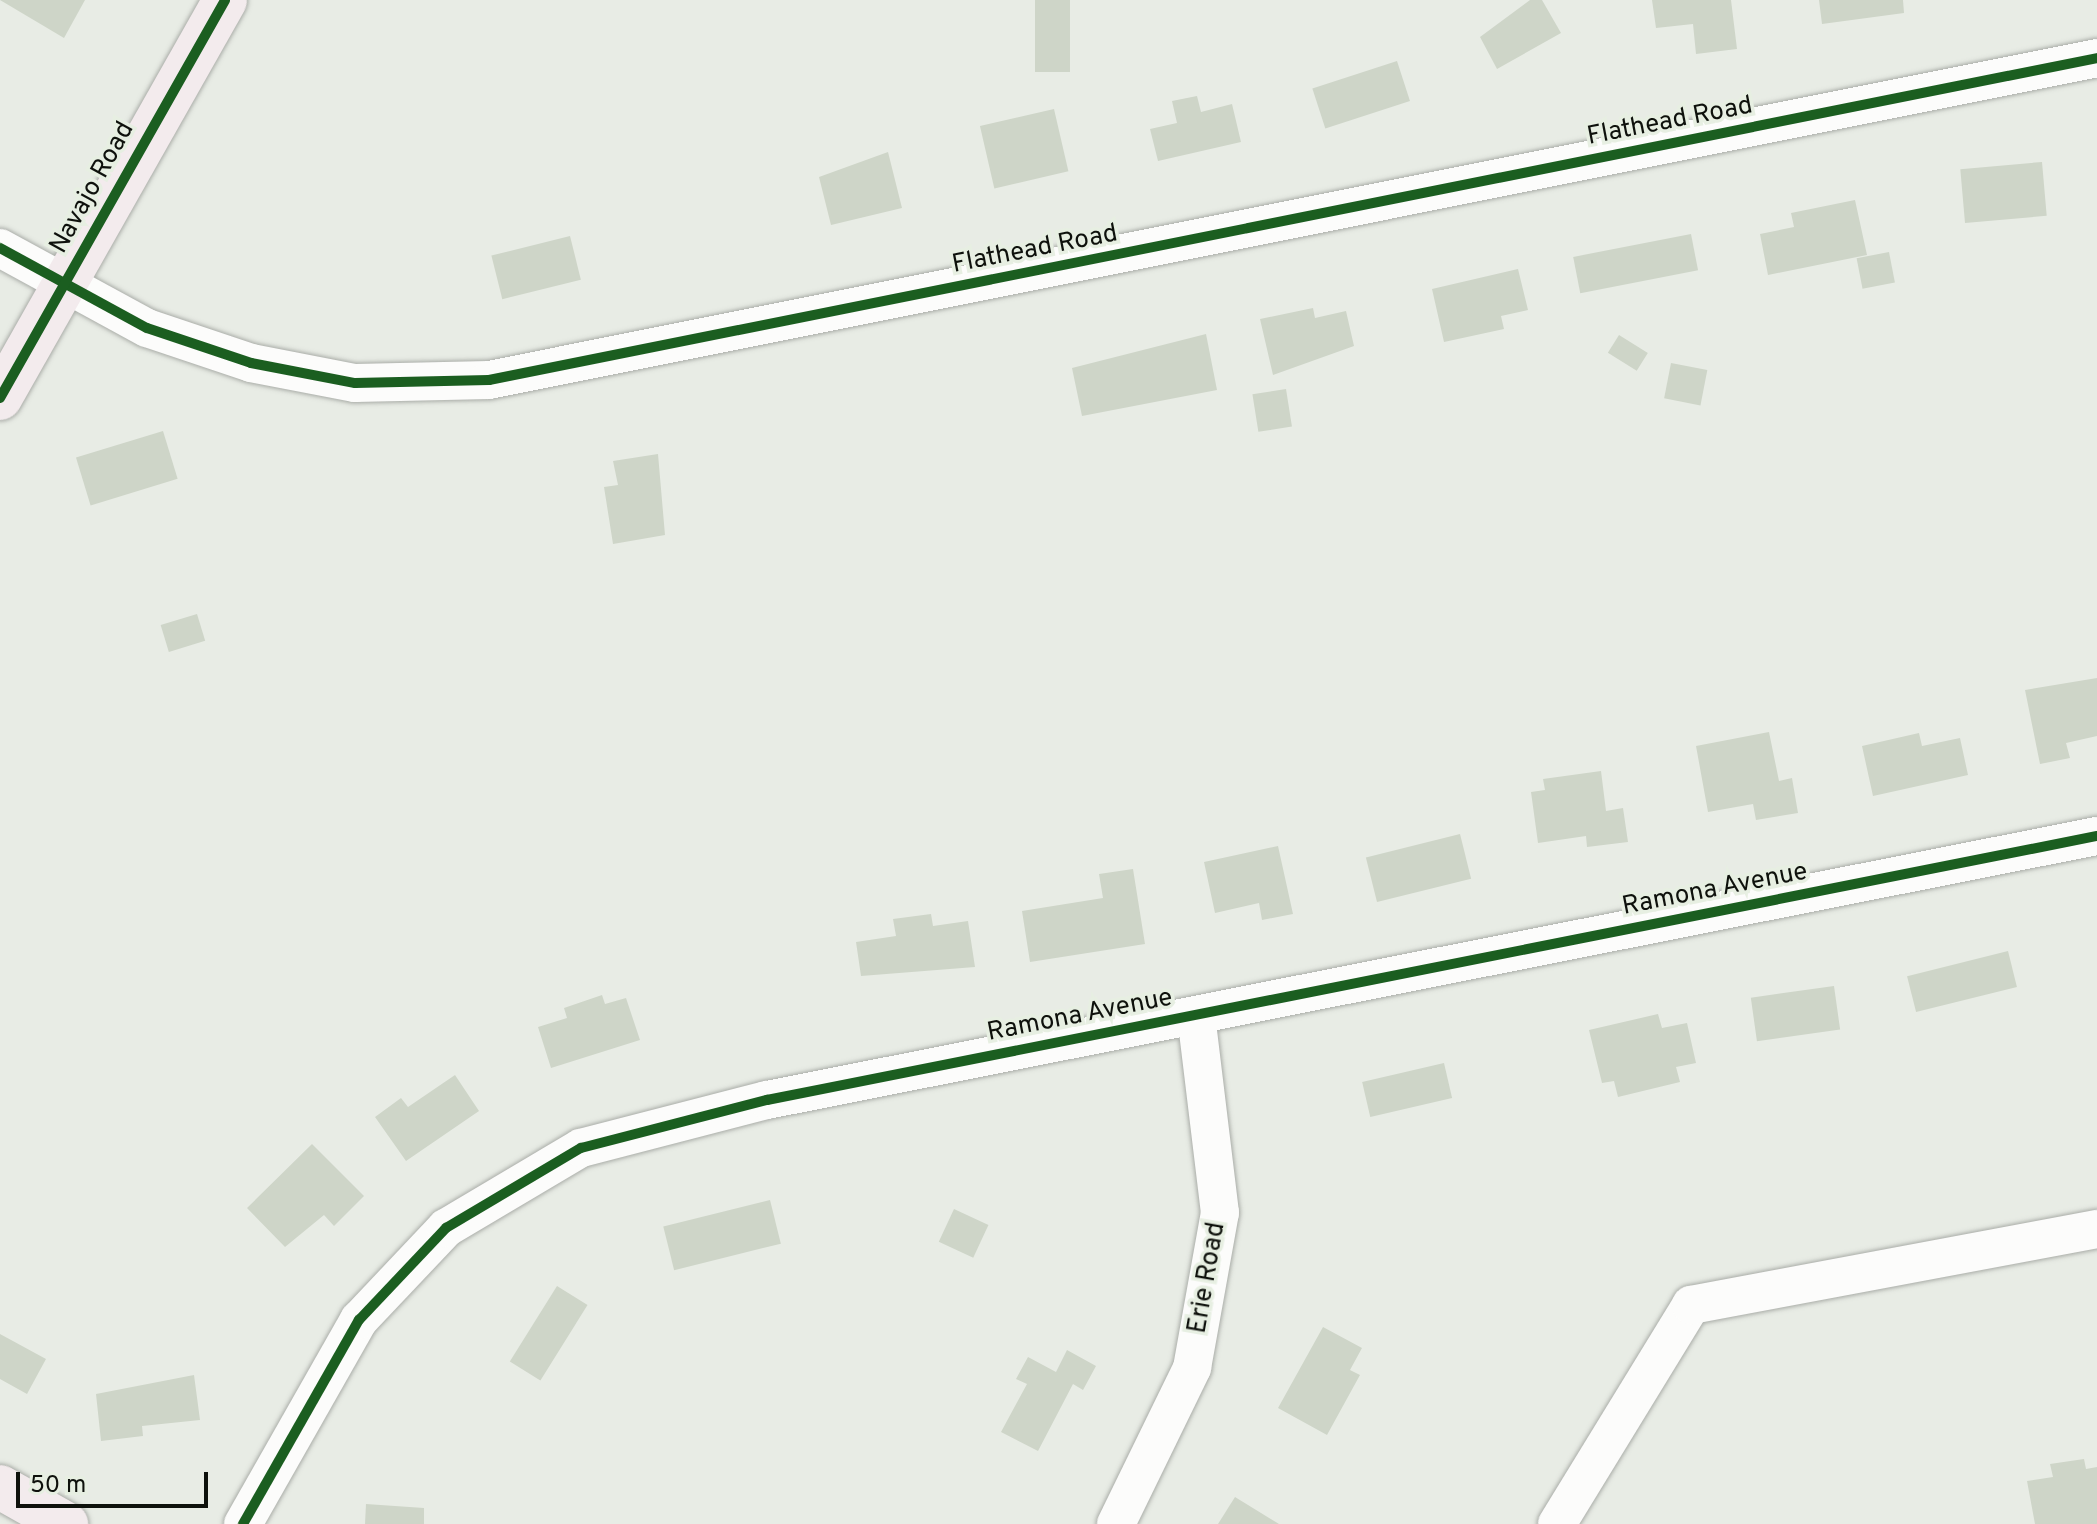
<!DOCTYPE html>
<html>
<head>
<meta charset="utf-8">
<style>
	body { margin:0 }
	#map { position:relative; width:2097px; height:1524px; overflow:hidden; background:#e8ece5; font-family:Overpass,sans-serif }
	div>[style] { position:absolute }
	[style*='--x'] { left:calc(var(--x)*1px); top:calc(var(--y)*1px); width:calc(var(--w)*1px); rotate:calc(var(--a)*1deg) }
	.building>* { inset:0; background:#ced5c8; transform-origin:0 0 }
	.roads { filter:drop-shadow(0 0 2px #aaada8) drop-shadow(0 0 2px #aaada8) }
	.minor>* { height:38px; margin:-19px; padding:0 19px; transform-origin:19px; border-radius:19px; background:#fcfcfb }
	.major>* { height:44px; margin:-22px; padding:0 22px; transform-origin:22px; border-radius:22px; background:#f3ebed }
	.cycleway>* { height:10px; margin:-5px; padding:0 5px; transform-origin:5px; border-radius:5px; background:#1b5e20 }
	span { translate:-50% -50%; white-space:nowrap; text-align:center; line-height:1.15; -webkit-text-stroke:7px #e7efe2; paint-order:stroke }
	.street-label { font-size:26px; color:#0e110c }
	.scale { position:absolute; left:16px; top:1472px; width:192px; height:36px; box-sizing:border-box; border:4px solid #0e110c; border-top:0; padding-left:10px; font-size:24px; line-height:28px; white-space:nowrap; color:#0e110c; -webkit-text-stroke:6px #e7efe2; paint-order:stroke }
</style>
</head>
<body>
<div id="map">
	<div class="building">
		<div style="clip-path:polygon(0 0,85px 0,64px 38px)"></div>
		<div style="left:1035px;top:0;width:35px;height:72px"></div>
		<div style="clip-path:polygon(1530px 0,1542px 0,1561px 33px,1497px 69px,1480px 37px)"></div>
		<div style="clip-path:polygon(1652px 0,1731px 0,1737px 49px,1696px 54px,1693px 24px,1656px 28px)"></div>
		<div style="clip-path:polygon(1819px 0,1903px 0,1904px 13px,1822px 24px)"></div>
		<div style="left:1397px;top:61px;width:42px;height:89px;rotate:72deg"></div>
		<div style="clip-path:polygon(1197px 96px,1201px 112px,1232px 104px,1241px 142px,1158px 161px,1150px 129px,1177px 123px,1172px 101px)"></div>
		<div style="left:1054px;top:109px;width:64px;height:76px;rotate:77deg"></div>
		<div style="clip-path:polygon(888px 152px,902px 208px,831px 225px,819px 177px)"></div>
		<div style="left:2042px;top:162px;width:54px;height:82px;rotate:85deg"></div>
		<div style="clip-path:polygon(1855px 200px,1867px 255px,1768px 275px,1760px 234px,1794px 227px,1791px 213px)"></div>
		<div style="left:1691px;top:234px;width:37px;height:120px;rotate:79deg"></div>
		<div style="left:570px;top:236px;width:45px;height:81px;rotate:76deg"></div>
		<div style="left:1889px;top:252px;width:31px;height:33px;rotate:79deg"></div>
		<div style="clip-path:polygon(1518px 269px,1528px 310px,1501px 316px,1504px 329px,1444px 342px,1432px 289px)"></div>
		<div style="clip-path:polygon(1313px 308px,1315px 318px,1346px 311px,1354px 346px,1273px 375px,1260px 319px)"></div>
		<div style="clip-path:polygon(1206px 334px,1217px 390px,1082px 416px,1072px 368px)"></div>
		<div style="left:1619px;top:335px;width:34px;height:21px;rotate:32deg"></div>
		<div style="left:1671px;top:363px;width:37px;height:36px;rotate:11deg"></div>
		<div style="left:1286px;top:389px;width:38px;height:34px;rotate:81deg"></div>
		<div style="left:163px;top:431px;width:50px;height:91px;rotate:73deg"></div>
		<div style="clip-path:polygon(658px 454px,665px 535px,613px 544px,604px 487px,618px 485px,613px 461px)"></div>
		<div style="left:197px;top:614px;width:28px;height:38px;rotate:73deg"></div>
		<div style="clip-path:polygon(2097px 678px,2097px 736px,2066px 743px,2070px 758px,2040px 764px,2025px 690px)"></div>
		<div style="clip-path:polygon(1769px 732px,1779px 781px,1792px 778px,1798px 813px,1756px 820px,1753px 804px,1708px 812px,1696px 746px)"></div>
		<div style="clip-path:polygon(1919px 733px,1922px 746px,1960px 738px,1968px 775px,1873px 796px,1862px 746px)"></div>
		<div style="clip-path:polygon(1601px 771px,1606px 811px,1623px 808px,1628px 842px,1587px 847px,1586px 836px,1538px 843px,1531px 792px,1545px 790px,1543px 779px)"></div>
		<div style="left:1460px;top:834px;width:46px;height:97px;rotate:76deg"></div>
		<div style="clip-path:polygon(1278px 846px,1293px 914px,1262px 920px,1259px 903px,1215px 913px,1204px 862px)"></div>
		<div style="clip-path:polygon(1133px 869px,1145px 944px,1030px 962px,1022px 911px,1103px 898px,1099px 874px)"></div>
		<div style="clip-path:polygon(931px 914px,933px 926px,968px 921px,975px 967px,861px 976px,856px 942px,896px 936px,893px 919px)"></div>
		<div style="left:2008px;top:951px;width:37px;height:104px;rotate:76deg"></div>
		<div style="left:1834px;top:986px;width:44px;height:84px;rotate:82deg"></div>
		<div style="clip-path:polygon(602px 995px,605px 1004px,626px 998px,640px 1040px,551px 1068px,538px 1027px,567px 1018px,564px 1008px)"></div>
		<div style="clip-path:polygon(1658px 1014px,1662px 1028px,1687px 1023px,1696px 1063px,1676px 1067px,1680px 1082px,1618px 1097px,1614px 1081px,1602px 1083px,1589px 1030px)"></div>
		<div style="left:1444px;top:1063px;width:36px;height:84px;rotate:77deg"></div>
		<div style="clip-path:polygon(455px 1075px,479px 1111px,406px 1161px,375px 1117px,401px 1098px,408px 1107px)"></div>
		<div style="clip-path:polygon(312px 1144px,364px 1196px,334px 1226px,324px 1215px,285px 1247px,247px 1208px)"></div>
		<div style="left:770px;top:1200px;width:45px;height:110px;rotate:76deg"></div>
		<div style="left:954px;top:1209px;width:38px;height:36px;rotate:25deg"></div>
		<div style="left:557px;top:1286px;width:36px;height:89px;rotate:32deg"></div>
		<div style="clip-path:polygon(1323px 1327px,1362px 1348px,1350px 1370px,1360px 1375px,1327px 1435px,1278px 1408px)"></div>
		<div style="clip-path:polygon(0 1334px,46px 1359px,27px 1394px,0 1379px)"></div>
		<div style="clip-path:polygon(1067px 1350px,1096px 1366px,1083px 1390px,1073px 1384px,1038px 1451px,1001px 1432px,1027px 1384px,1016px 1379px,1028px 1357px,1056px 1372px)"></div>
		<div style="clip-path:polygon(194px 1375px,200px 1420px,142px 1426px,143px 1436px,101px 1441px,96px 1394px)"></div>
		<div style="clip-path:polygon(2084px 1459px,2086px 1469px,2097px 1467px,2097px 1524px,2035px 1524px,2027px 1481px,2053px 1477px,2050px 1464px)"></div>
		<div style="clip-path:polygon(1235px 1497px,1279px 1524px,1218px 1524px)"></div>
		<div style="clip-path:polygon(366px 1504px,424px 1508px,424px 1524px,365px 1524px)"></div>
	</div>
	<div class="roads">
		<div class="minor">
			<div style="--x:0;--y:248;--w:167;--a:28.6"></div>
			<div style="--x:147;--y:328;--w:110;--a:18.6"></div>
			<div style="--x:251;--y:363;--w:106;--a:10.9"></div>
			<div style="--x:355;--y:383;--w:134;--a:-1.3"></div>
			<div style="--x:489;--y:380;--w:1640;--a:-11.32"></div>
			<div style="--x:243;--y:1524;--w:235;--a:-60.4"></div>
			<div style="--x:359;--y:1320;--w:127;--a:-46.6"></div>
			<div style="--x:446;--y:1228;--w:157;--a:-30.7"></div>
			<div style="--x:581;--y:1148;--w:192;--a:-14.5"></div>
			<div style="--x:767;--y:1100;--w:1356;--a:-11.23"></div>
			<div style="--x:1116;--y:1524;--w:174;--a:-64"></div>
			<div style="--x:1192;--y:1368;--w:158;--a:-79.8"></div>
			<div style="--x:1220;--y:1213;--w:198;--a:-96.9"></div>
			<div style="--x:1557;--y:1524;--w:257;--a:-58.5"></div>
			<div style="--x:1691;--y:1305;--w:413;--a:-10.6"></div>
		</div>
		<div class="major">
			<div style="--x:0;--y:398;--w:457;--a:-60.5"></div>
			<div style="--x:0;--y:1487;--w:76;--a:29.3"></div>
		</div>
	</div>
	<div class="cycleway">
		<div style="--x:0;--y:248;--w:167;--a:28.6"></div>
		<div style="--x:147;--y:328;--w:110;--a:18.6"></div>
		<div style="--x:251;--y:363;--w:106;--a:10.9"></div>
		<div style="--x:355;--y:383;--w:134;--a:-1.3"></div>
		<div style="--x:489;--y:380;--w:1640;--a:-11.32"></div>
		<div style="--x:0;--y:398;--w:457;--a:-60.5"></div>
		<div style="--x:243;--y:1524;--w:235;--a:-60.4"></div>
		<div style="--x:359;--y:1320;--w:127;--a:-46.6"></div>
		<div style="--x:446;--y:1228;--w:157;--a:-30.7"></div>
		<div style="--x:581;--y:1148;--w:192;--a:-14.5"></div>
		<div style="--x:767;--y:1100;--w:1356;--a:-11.23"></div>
	</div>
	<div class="street-label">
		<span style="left:1670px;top:122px;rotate:-11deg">Flathead Road</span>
		<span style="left:93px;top:188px;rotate:-61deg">Navajo Road</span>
		<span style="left:1035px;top:250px;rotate:-11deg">Flathead Road</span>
		<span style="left:1715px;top:890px;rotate:-11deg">Ramona Avenue</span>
		<span style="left:1080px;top:1016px;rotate:-11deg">Ramona Avenue</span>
		<span style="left:1208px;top:1278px;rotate:-80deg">Erie Road</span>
	</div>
	<div class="scale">50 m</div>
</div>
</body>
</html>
